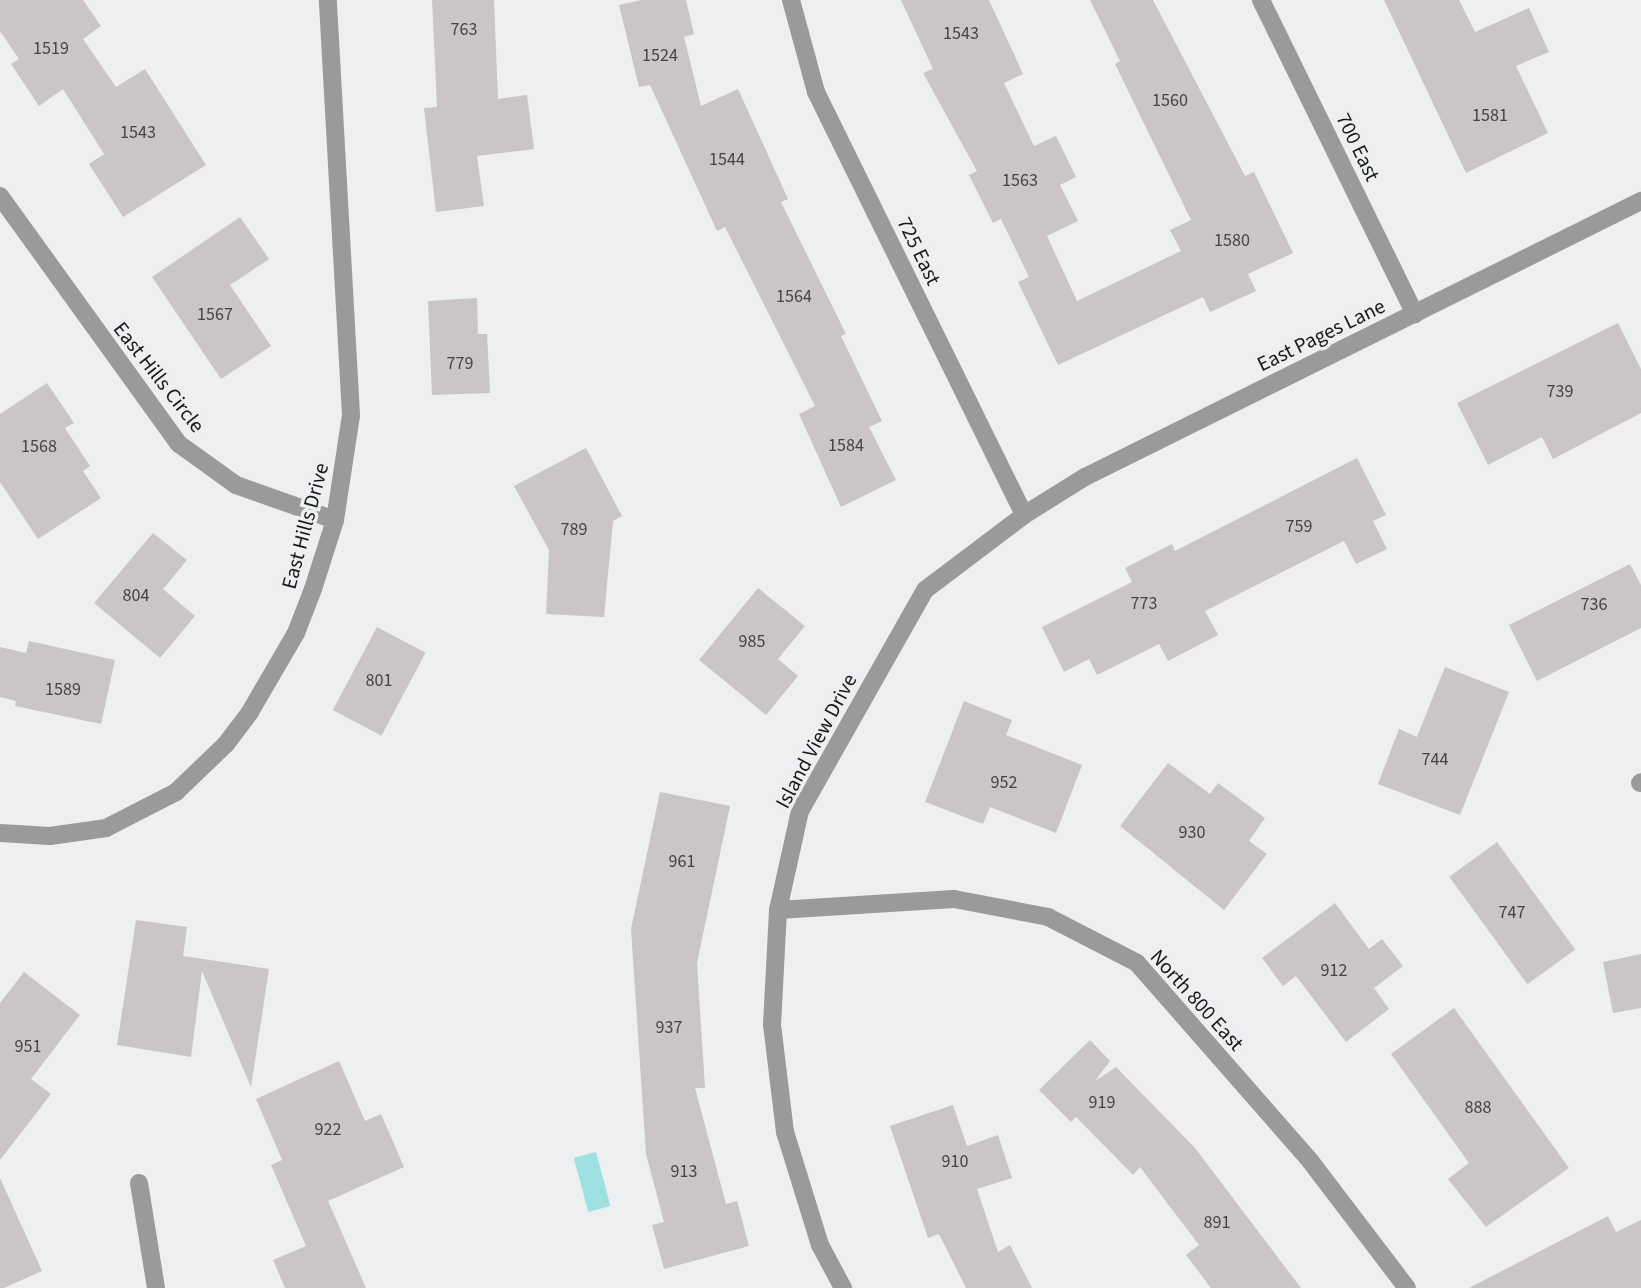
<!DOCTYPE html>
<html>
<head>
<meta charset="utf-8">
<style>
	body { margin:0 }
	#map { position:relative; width:1641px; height:1288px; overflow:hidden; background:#edeff1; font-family:"Source Sans 3",sans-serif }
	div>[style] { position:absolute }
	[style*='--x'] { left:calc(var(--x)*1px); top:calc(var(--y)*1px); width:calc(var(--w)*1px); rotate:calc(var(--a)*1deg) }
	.water>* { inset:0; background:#9fe1e1; transform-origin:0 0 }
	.building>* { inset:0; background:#c9c6c5; transform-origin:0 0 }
	.street>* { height:18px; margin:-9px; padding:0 9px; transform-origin:9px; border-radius:9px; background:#999a99 }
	span { translate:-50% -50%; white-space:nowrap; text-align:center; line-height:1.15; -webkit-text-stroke:7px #edeff1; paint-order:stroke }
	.number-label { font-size:18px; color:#444 }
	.number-label span { -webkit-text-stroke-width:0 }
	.street-label { font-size:21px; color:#171819 }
</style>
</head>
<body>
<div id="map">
	<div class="water">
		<div style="left:596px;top:1152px;width:56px;height:23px;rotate:75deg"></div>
	</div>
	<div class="building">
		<div style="clip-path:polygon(0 0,83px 0,101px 26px,83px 39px,116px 87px,145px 69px,206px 165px,123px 217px,89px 164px,104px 154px,63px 89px,39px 106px,11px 64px,19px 59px,0 31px)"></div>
		<div style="clip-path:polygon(432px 0,494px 0,498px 99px,527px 95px,534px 149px,477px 156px,484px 206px,436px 212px,424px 108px,437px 107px)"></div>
		<div style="clip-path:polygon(641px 0,686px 0,694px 34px,684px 37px,701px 106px,738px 89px,788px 199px,781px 202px,846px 334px,841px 336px,882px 421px,869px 427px,896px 480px,841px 507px,799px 414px,815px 406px,725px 227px,717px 231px,650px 85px,639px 87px,619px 5px)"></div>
		<div style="clip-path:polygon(901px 0,989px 0,1023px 74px,1004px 83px,1034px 146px,1056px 136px,1076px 177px,1060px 185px,1078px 221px,1047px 236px,1077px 301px,1181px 251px,1170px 230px,1191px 220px,1115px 64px,1120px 61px,1090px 0,1153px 0,1245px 176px,1254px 172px,1293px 253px,1248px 274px,1256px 291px,1210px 312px,1203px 297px,1058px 365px,1018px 282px,1029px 277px,1001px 219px,993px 223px,969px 175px,977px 171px,923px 73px,933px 69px)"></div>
		<div style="clip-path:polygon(1384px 0,1459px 0,1475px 32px,1529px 8px,1549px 52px,1516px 66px,1548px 133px,1466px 173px)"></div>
		<div style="clip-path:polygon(240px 217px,269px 259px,230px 285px,271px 346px,221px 379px,152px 277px)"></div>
		<div style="clip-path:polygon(477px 298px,478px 334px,487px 334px,490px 393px,432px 395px,428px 301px)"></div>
		<div style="clip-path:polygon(1618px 323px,1641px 369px,1641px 413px,1553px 459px,1542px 437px,1488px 465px,1457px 403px)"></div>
		<div style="clip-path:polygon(47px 383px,74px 423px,65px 428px,90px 466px,83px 471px,101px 498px,38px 539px,0 482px,0 414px)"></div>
		<div style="clip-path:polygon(586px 448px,622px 516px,613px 521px,604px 617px,546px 614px,549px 550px,514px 486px)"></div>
		<div style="clip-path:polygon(1357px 458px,1386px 515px,1373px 521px,1387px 549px,1356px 564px,1344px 541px,1205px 611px,1218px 635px,1168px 661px,1159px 644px,1097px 675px,1089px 659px,1064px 672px,1042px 627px,1132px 582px,1125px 568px,1172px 544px,1175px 551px)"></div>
		<div style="clip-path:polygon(153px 533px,187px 560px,163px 589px,195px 616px,160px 658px,94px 603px)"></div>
		<div style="clip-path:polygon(1630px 564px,1641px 585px,1641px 628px,1537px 681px,1509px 625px)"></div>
		<div style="clip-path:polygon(758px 588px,805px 626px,778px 659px,798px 676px,766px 715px,699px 660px)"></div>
		<div style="left:377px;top:627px;width:55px;height:94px;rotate:28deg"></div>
		<div style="clip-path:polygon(29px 641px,115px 660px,101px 724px,15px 706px,16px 701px,0 697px,0 647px,26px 653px)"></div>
		<div style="clip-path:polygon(1445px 667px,1509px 692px,1460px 815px,1378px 784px,1399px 729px,1417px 737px)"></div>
		<div style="clip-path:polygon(964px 701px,1012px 720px,1006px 735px,1082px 765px,1056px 833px,990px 807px,983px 824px,925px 802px)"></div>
		<div style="clip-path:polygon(1168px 763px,1210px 794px,1218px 783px,1265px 818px,1249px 841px,1267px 854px,1224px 910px,1120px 826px)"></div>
		<div style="clip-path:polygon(660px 792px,730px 806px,697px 963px,705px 1088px,695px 1088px,726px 1204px,737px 1201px,749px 1246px,664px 1269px,652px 1225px,664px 1222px,646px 1154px,631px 929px)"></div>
		<div style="left:1497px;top:842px;width:133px;height:59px;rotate:54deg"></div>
		<div style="clip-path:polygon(1335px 903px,1369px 949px,1382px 939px,1403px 966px,1374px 988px,1389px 1009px,1346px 1042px,1296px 976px,1283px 986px,1262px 958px)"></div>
		<div style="clip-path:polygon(136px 920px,187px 927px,183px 956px,269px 969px,251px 1087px,202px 971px,191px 1057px,117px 1045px)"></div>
		<div style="clip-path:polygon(1641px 954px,1641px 1008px,1613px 1013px,1603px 962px)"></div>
		<div style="clip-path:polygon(24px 972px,80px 1015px,31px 1079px,51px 1094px,0 1160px,0 1003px)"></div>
		<div style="clip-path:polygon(1454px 1008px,1569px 1168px,1486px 1227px,1448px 1179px,1469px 1163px,1391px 1054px)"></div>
		<div style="clip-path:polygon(1090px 1040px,1110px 1061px,1095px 1081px,1116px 1067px,1195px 1148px,1301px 1288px,1211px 1288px,1186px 1255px,1199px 1245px,1140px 1167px,1133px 1175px,1076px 1117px,1071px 1122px,1039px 1090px)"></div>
		<div style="clip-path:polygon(339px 1061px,365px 1121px,381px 1114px,404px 1167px,328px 1201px,366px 1288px,285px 1288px,273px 1260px,306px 1246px,271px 1165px,282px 1160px,256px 1099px)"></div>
		<div style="clip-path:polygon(953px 1105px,967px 1146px,998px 1135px,1012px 1178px,977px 1189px,998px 1252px,1010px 1245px,1032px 1288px,966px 1288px,939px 1234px,928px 1238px,890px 1126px)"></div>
		<div style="clip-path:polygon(0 1178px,42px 1271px,4px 1288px,0 1288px)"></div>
		<div style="clip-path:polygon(1608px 1216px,1616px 1232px,1641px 1220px,1641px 1288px,1469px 1288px)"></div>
	</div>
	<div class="street">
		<div style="--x:791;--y:0;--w:95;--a:74.8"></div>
		<div style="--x:816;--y:92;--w:471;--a:63.8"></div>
		<div style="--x:1261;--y:0;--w:350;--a:63.9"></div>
		<div style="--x:0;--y:196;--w:306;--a:54.2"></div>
		<div style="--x:179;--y:444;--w:70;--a:35.7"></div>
		<div style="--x:236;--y:485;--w:105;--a:19.5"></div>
		<div style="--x:1640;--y:783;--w:1;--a:-45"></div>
		<div style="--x:0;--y:833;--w:50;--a:3.4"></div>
		<div style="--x:50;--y:836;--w:57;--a:-8.1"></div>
		<div style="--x:106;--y:828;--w:79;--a:-27.2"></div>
		<div style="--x:176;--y:792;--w:69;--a:-43.8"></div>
		<div style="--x:226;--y:744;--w:40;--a:-53"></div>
		<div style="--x:250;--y:712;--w:91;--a:-59.8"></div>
		<div style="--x:296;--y:633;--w:47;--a:-68.9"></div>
		<div style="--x:313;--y:589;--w:72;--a:-72.3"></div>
		<div style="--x:335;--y:520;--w:106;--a:-81.3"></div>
		<div style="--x:351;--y:415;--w:416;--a:-93.2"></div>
		<div style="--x:778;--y:910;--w:176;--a:-3.6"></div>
		<div style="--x:954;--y:899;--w:96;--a:10.8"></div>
		<div style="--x:1048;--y:917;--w:100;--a:27.3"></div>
		<div style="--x:1137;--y:963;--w:264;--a:48.8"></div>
		<div style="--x:1311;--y:1162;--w:158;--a:52.7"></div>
		<div style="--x:139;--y:1183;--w:106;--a:80.8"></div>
		<div style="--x:843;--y:1288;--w:49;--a:-118.1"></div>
		<div style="--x:820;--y:1245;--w:118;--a:-107.2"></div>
		<div style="--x:785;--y:1132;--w:108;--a:-96.9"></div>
		<div style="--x:772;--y:1025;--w:115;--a:-87"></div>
		<div style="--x:778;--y:910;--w:101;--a:-77.5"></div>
		<div style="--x:800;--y:811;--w:254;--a:-60.5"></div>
		<div style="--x:925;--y:590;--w:124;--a:-37.1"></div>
		<div style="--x:1024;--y:515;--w:72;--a:-31.9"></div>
		<div style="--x:1085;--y:477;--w:621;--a:-26.4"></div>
	</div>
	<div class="number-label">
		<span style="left:464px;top:30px">763</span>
		<span style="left:961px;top:34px">1543</span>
		<span style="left:51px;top:49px">1519</span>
		<span style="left:660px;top:56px">1524</span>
		<span style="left:1170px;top:101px">1560</span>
		<span style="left:1490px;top:116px">1581</span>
		<span style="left:138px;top:133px">1543</span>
		<span style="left:727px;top:160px">1544</span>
		<span style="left:1020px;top:181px">1563</span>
		<span style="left:1232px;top:241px">1580</span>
		<span style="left:794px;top:297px">1564</span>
		<span style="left:215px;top:315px">1567</span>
		<span style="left:460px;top:364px">779</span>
		<span style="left:1560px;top:392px">739</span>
		<span style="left:846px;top:446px">1584</span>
		<span style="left:39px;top:447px">1568</span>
		<span style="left:1299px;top:527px">759</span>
		<span style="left:574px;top:530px">789</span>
		<span style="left:136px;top:596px">804</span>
		<span style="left:1144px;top:604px">773</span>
		<span style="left:1594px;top:605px">736</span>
		<span style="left:752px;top:642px">985</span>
		<span style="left:379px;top:681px">801</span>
		<span style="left:63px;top:690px">1589</span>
		<span style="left:1435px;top:760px">744</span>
		<span style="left:1004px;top:783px">952</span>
		<span style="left:1192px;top:833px">930</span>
		<span style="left:682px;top:862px">961</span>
		<span style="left:1512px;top:913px">747</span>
		<span style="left:1334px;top:971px">912</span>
		<span style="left:669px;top:1028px">937</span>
		<span style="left:28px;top:1047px">951</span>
		<span style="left:1102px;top:1103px">919</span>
		<span style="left:1478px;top:1108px">888</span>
		<span style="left:328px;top:1130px">922</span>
		<span style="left:955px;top:1162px">910</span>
		<span style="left:684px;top:1172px">913</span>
		<span style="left:1217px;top:1223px">891</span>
	</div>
	<div class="street-label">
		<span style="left:1358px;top:147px;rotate:64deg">700 East</span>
		<span style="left:919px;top:251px;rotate:64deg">725 East</span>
		<span style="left:1321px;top:335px;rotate:-26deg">East Pages Lane</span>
		<span style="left:159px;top:377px;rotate:52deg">East Hills Circle</span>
		<span style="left:305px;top:526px;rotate:-75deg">East Hills Drive</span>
		<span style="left:816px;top:741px;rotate:-62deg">Island View Drive</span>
		<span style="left:1197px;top:1000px;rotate:48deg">North 800 East</span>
	</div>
</div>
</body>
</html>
